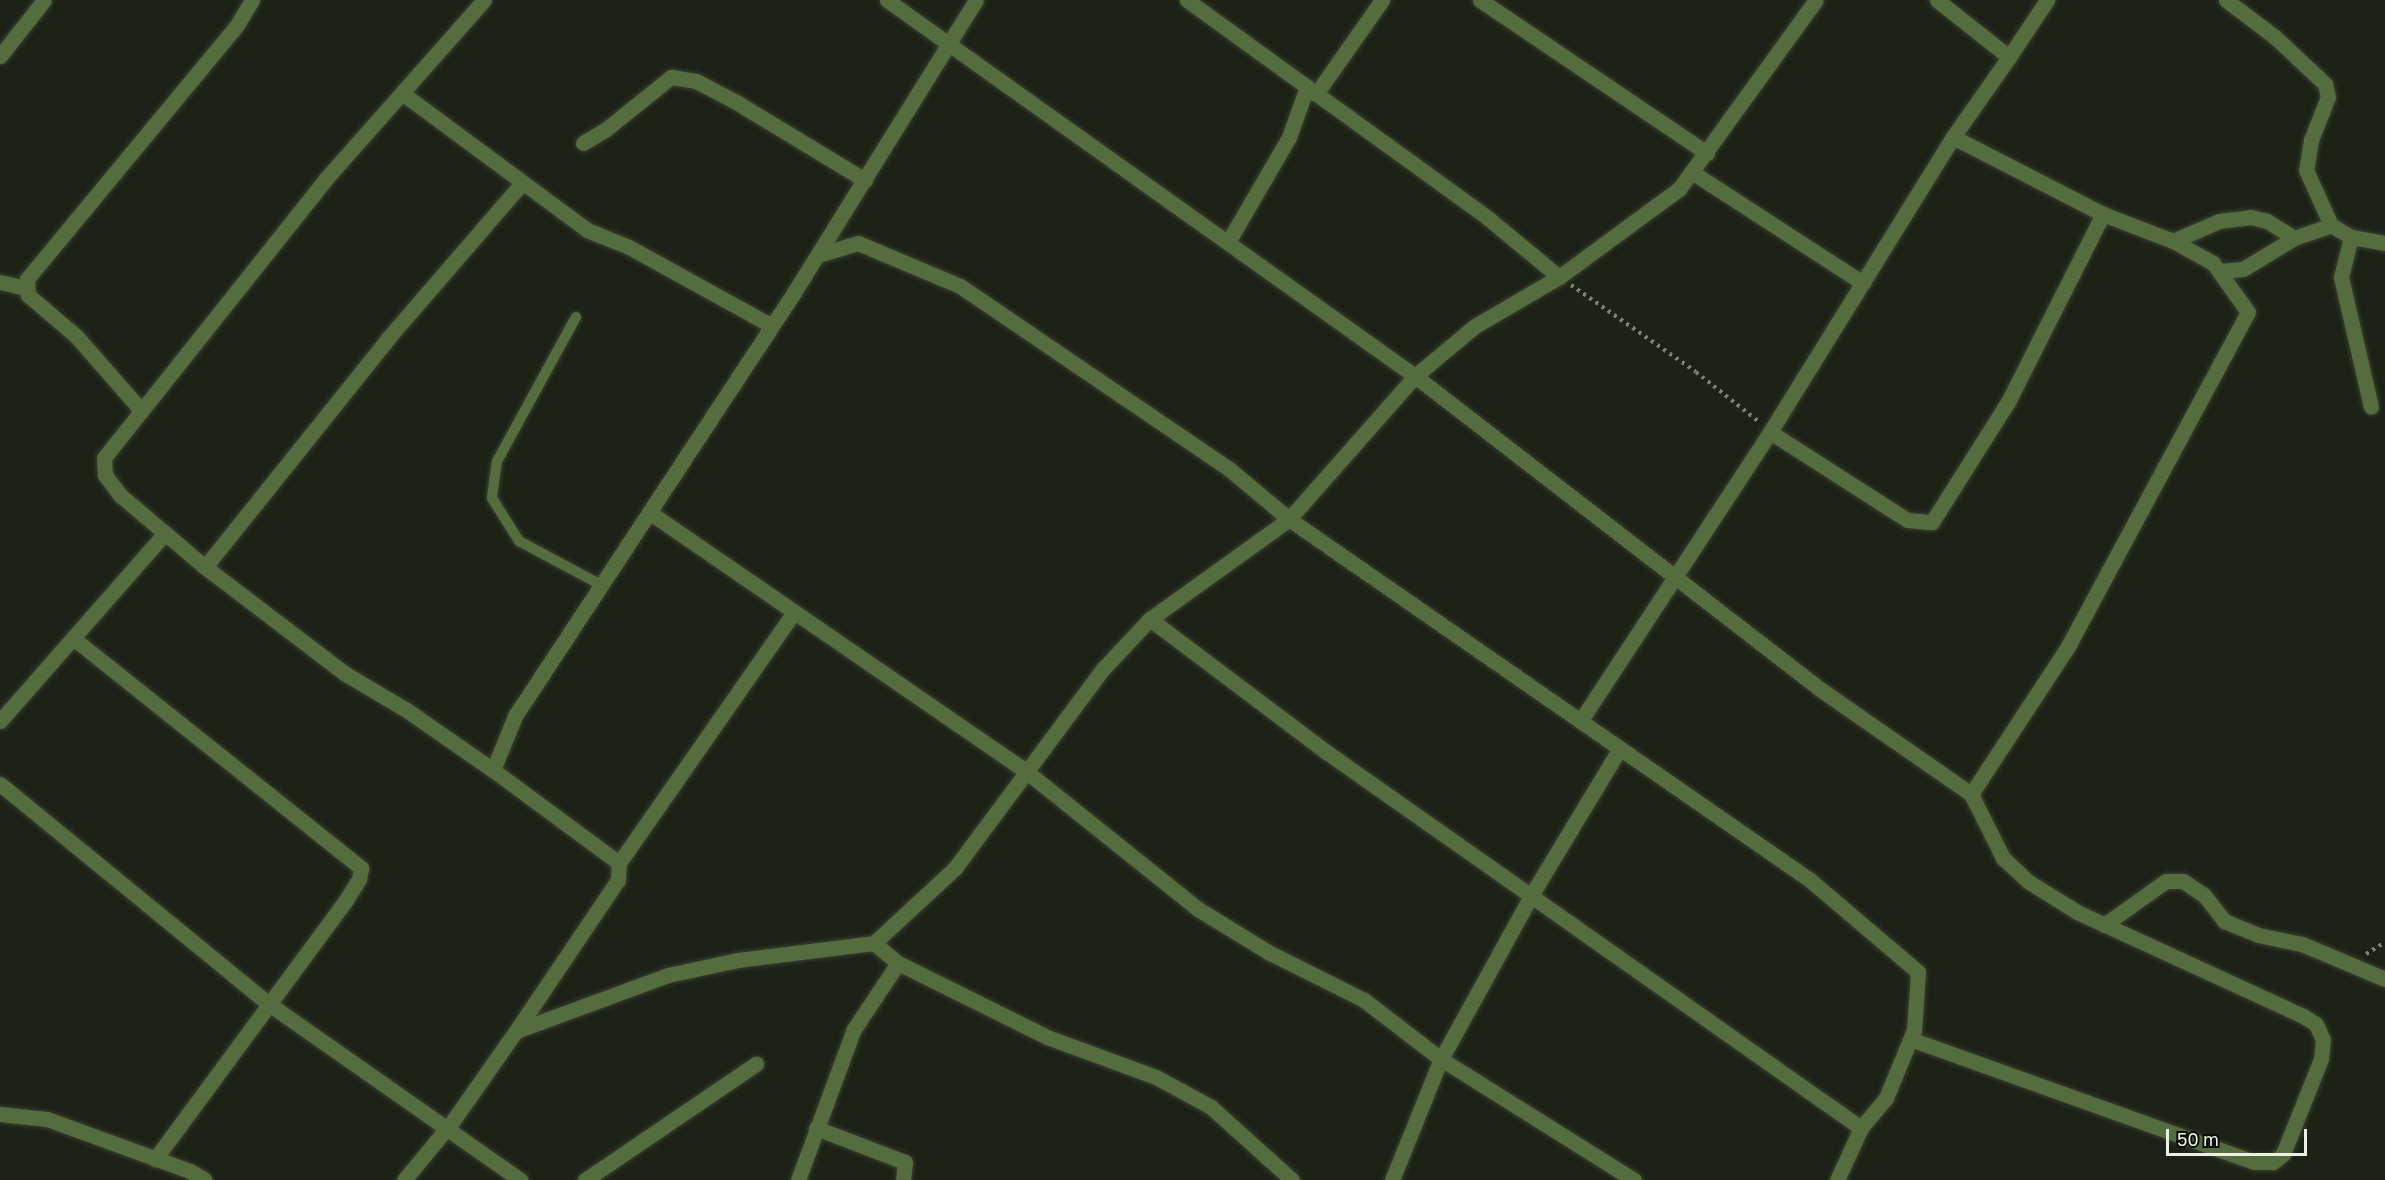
<!DOCTYPE html>
<html>
<head>
<meta charset="utf-8">
<style>
	body { margin:0 }
	#map { position:relative; width:2385px; height:1180px; overflow:hidden; background:#1c2215; font-family:"Golos Text",sans-serif }
	div>[style] { position:absolute }
	[style*='--x'] { left:calc(var(--x)*1px); top:calc(var(--y)*1px); width:calc(var(--w)*1px); rotate:calc(var(--a)*1deg) }
	.path>* { height:4px; margin-top:-2px; transform-origin:0; background:repeating-linear-gradient(90deg,#7d8378 0 3px,transparent 0 7.5px) }
	.roads { filter:drop-shadow(0 0 2px #393f32) drop-shadow(0 0 2px #393f32) }
	.service>* { height:10px; margin:-5px; padding:0 5px; transform-origin:5px; border-radius:5px; background:#556c3e }
	.minor>* { height:15px; margin:-7.5px; padding:0 7.5px; transform-origin:7.5px; border-radius:7.5px; background:#556c3e }
	span { translate:-50% -50%; white-space:nowrap; text-align:center; line-height:1.15; -webkit-text-stroke:5px #080b06; paint-order:stroke }
	.scale { position:absolute; left:2166px; top:1129px; width:141px; height:27px; box-sizing:border-box; border:3px solid #ebf0e7; border-top:0; padding-left:8px; font-size:18px; line-height:21px; white-space:nowrap; color:#ebf0e7; -webkit-text-stroke:4px #080b06; paint-order:stroke }
</style>
</head>
<body>
<div id="map">
	<div class="path">
		<div style="--x:1571;--y:285;--w:152;--a:34.8"></div>
		<div style="--x:1696;--y:372;--w:80;--a:38.4"></div>
		<div style="--x:2366;--y:954;--w:22;--a:-32"></div>
	</div>
	<div class="roads">
		<div class="service">
			<div style="--x:576;--y:317;--w:164;--a:118.7"></div>
			<div style="--x:497;--y:461;--w:37;--a:98"></div>
			<div style="--x:492;--y:498;--w:51;--a:57.9"></div>
			<div style="--x:519;--y:541;--w:93;--a:28.2"></div>
		</div>
		<div class="minor">
			<div style="--x:484;--y:0;--w:240;--a:131.5"></div>
			<div style="--x:325;--y:180;--w:355;--a:128.5"></div>
			<div style="--x:104;--y:458;--w:17;--a:87"></div>
			<div style="--x:105;--y:475;--w:25;--a:53"></div>
			<div style="--x:120;--y:495;--w:111;--a:40.3"></div>
			<div style="--x:205;--y:567;--w:175;--a:37.3"></div>
			<div style="--x:344;--y:673;--w:74;--a:30.7"></div>
			<div style="--x:408;--y:711;--w:103;--a:34.8"></div>
			<div style="--x:887;--y:0;--w:648;--a:35.46"></div>
			<div style="--x:1415;--y:376;--w:512;--a:37.7"></div>
			<div style="--x:1820;--y:689;--w:184;--a:34.8"></div>
			<div style="--x:1971;--y:794;--w:72;--a:63.4"></div>
			<div style="--x:2003;--y:858;--w:35;--a:43"></div>
			<div style="--x:2029;--y:882;--w:57;--a:32"></div>
			<div style="--x:2077;--y:912;--w:249;--a:24.7"></div>
			<div style="--x:2303;--y:1016;--w:15;--a:32"></div>
			<div style="--x:2316;--y:1024;--w:17;--a:66"></div>
			<div style="--x:2323;--y:1040;--w:19;--a:96"></div>
			<div style="--x:2321;--y:1059;--w:102;--a:111.8"></div>
			<div style="--x:2283;--y:1154;--w:13;--a:141"></div>
			<div style="--x:2273;--y:1162;--w:19;--a:180"></div>
			<div style="--x:2254;--y:1162;--w:365;--a:-160.3"></div>
			<div style="--x:1187;--y:0;--w:373;--a:35.9"></div>
			<div style="--x:1489;--y:219;--w:91;--a:39.6"></div>
			<div style="--x:1480;--y:0;--w:274;--a:34"></div>
			<div style="--x:1937;--y:0;--w:92;--a:38.4"></div>
			<div style="--x:2009;--y:57;--w:69;--a:-56.3"></div>
			<div style="--x:2226;--y:0;--w:61;--a:37.1"></div>
			<div style="--x:2275;--y:37;--w:69;--a:43.2"></div>
			<div style="--x:2325;--y:84;--w:13;--a:77"></div>
			<div style="--x:2328;--y:97;--w:46;--a:111.6"></div>
			<div style="--x:2311;--y:140;--w:30;--a:99"></div>
			<div style="--x:2306;--y:170;--w:60;--a:65.6"></div>
			<div style="--x:2331;--y:225;--w:23;--a:31"></div>
			<div style="--x:2351;--y:237;--w:35;--a:10"></div>
			<div style="--x:0;--y:56;--w:71;--a:-51.8"></div>
			<div style="--x:402;--y:93;--w:230;--a:36.5"></div>
			<div style="--x:587;--y:230;--w:45;--a:22"></div>
			<div style="--x:629;--y:247;--w:163;--a:28.9"></div>
			<div style="--x:1316;--y:94;--w:115;--a:-54.9"></div>
			<div style="--x:1953;--y:137;--w:169;--a:27.2"></div>
			<div style="--x:2103;--y:214;--w:75;--a:21.1"></div>
			<div style="--x:2173;--y:241;--w:46;--a:28.8"></div>
			<div style="--x:2213;--y:263;--w:60;--a:54.5"></div>
			<div style="--x:2248;--y:312;--w:378;--a:118.3"></div>
			<div style="--x:2069;--y:645;--w:178;--a:123.3"></div>
			<div style="--x:583;--y:143;--w:26;--a:-31"></div>
			<div style="--x:605;--y:130;--w:85;--a:-38.8"></div>
			<div style="--x:671;--y:77;--w:25;--a:9"></div>
			<div style="--x:696;--y:81;--w:45;--a:27.7"></div>
			<div style="--x:736;--y:102;--w:151;--a:31.2"></div>
			<div style="--x:1692;--y:172;--w:204;--a:33"></div>
			<div style="--x:2351;--y:237;--w:41;--a:104"></div>
			<div style="--x:2341;--y:277;--w:133;--a:77"></div>
			<div style="--x:2173;--y:241;--w:50;--a:-23.5"></div>
			<div style="--x:2219;--y:221;--w:32;--a:-7"></div>
			<div style="--x:2251;--y:217;--w:16;--a:14"></div>
			<div style="--x:2267;--y:221;--w:32;--a:32"></div>
			<div style="--x:1228;--y:242;--w:121;--a:-59.8"></div>
			<div style="--x:1289;--y:137;--w:53;--a:-70.2"></div>
			<div style="--x:818;--y:255;--w:42;--a:-16.7"></div>
			<div style="--x:858;--y:243;--w:111;--a:22.9"></div>
			<div style="--x:960;--y:286;--w:324;--a:34.2"></div>
			<div style="--x:1228;--y:468;--w:80;--a:39.9"></div>
			<div style="--x:1289;--y:519;--w:634;--a:34.72"></div>
			<div style="--x:1810;--y:880;--w:142;--a:40.4"></div>
			<div style="--x:1918;--y:972;--w:58;--a:93.9"></div>
			<div style="--x:1914;--y:1030;--w:74;--a:112.4"></div>
			<div style="--x:1886;--y:1098;--w:39;--a:130"></div>
			<div style="--x:1861;--y:1128;--w:655;--a:-144.88"></div>
			<div style="--x:1325;--y:751;--w:219;--a:-143"></div>
			<div style="--x:2220;--y:271;--w:23;--a:-5"></div>
			<div style="--x:2243;--y:269;--w:60;--a:-31.3"></div>
			<div style="--x:2294;--y:238;--w:39;--a:-19"></div>
			<div style="--x:0;--y:282;--w:26;--a:13"></div>
			<div style="--x:140;--y:409;--w:97;--a:-131.2"></div>
			<div style="--x:76;--y:336;--w:63;--a:-139.5"></div>
			<div style="--x:28;--y:295;--w:16;--a:-94"></div>
			<div style="--x:27;--y:279;--w:330;--a:-50.4"></div>
			<div style="--x:237;--y:25;--w:29;--a:-59"></div>
			<div style="--x:1770;--y:432;--w:163;--a:32.7"></div>
			<div style="--x:1907;--y:520;--w:25;--a:5"></div>
			<div style="--x:1932;--y:522;--w:142;--a:-57.7"></div>
			<div style="--x:2008;--y:402;--w:211;--a:-63.2"></div>
			<div style="--x:649;--y:512;--w:459;--a:34.5"></div>
			<div style="--x:1027;--y:772;--w:219;--a:38.7"></div>
			<div style="--x:1198;--y:909;--w:82;--a:31.6"></div>
			<div style="--x:1268;--y:952;--w:107;--a:26.6"></div>
			<div style="--x:1364;--y:1000;--w:97;--a:37.5"></div>
			<div style="--x:1441;--y:1059;--w:228;--a:32.1"></div>
			<div style="--x:205;--y:567;--w:296;--a:-51.3"></div>
			<div style="--x:390;--y:336;--w:202;--a:-49.2"></div>
			<div style="--x:73;--y:638;--w:369;--a:38.6"></div>
			<div style="--x:361;--y:868;--w:11;--a:100"></div>
			<div style="--x:359;--y:879;--w:25;--a:122"></div>
			<div style="--x:346;--y:900;--w:322;--a:126.4"></div>
			<div style="--x:1581;--y:720;--w:344;--a:-56.7"></div>
			<div style="--x:1770;--y:432;--w:347;--a:-58.2"></div>
			<div style="--x:1953;--y:137;--w:98;--a:-55"></div>
			<div style="--x:0;--y:721;--w:250;--a:-48.7"></div>
			<div style="--x:0;--y:784;--w:348;--a:39.3"></div>
			<div style="--x:269;--y:1004;--w:307;--a:35"></div>
			<div style="--x:619;--y:863;--w:306;--a:-55.1"></div>
			<div style="--x:2104;--y:925;--w:76;--a:-35.4"></div>
			<div style="--x:2166;--y:881;--w:17;--a:0"></div>
			<div style="--x:2183;--y:881;--w:25;--a:34"></div>
			<div style="--x:2204;--y:895;--w:33;--a:52"></div>
			<div style="--x:2224;--y:921;--w:37;--a:22"></div>
			<div style="--x:2258;--y:935;--w:45;--a:11.6"></div>
			<div style="--x:2302;--y:944;--w:90;--a:22.9"></div>
			<div style="--x:874;--y:943;--w:31;--a:40"></div>
			<div style="--x:898;--y:963;--w:166;--a:26.4"></div>
			<div style="--x:1047;--y:1037;--w:116;--a:20.2"></div>
			<div style="--x:1156;--y:1077;--w:63;--a:28.6"></div>
			<div style="--x:1211;--y:1107;--w:109;--a:42"></div>
			<div style="--x:516;--y:1031;--w:182;--a:-56"></div>
			<div style="--x:618;--y:880;--w:17;--a:-87"></div>
			<div style="--x:619;--y:863;--w:157;--a:-143.6"></div>
			<div style="--x:493;--y:770;--w:58;--a:-67.8"></div>
			<div style="--x:515;--y:716;--w:505;--a:-56.62"></div>
			<div style="--x:793;--y:294;--w:346;--a:-58.1"></div>
			<div style="--x:0;--y:1114;--w:47;--a:6.1"></div>
			<div style="--x:47;--y:1119;--w:152;--a:20"></div>
			<div style="--x:190;--y:1171;--w:17;--a:31"></div>
			<div style="--x:816;--y:1128;--w:95;--a:20.9"></div>
			<div style="--x:905;--y:1162;--w:18;--a:96"></div>
			<div style="--x:404;--y:1180;--w:75;--a:-50.4"></div>
			<div style="--x:452;--y:1122;--w:111;--a:-54.9"></div>
			<div style="--x:516;--y:1031;--w:162;--a:-20.2"></div>
			<div style="--x:668;--y:975;--w:72;--a:-12.1"></div>
			<div style="--x:738;--y:960;--w:137;--a:-7.1"></div>
			<div style="--x:874;--y:943;--w:110;--a:-42.8"></div>
			<div style="--x:955;--y:868;--w:248;--a:-53.4"></div>
			<div style="--x:1103;--y:669;--w:69;--a:-46.8"></div>
			<div style="--x:1150;--y:619;--w:171;--a:-35.7"></div>
			<div style="--x:1289;--y:519;--w:191;--a:-48.6"></div>
			<div style="--x:1415;--y:376;--w:78;--a:-39.8"></div>
			<div style="--x:1475;--y:326;--w:97;--a:-30.3"></div>
			<div style="--x:1559;--y:277;--w:149;--a:-36.3"></div>
			<div style="--x:1679;--y:189;--w:233;--a:-54.1"></div>
			<div style="--x:585;--y:1180;--w:207;--a:-34.2"></div>
			<div style="--x:798;--y:1180;--w:161;--a:-69.7"></div>
			<div style="--x:854;--y:1029;--w:79;--a:-56.3"></div>
			<div style="--x:1392;--y:1180;--w:131;--a:-68"></div>
			<div style="--x:1441;--y:1059;--w:188;--a:-61.1"></div>
			<div style="--x:1532;--y:894;--w:170;--a:-58.9"></div>
			<div style="--x:1837;--y:1180;--w:57;--a:-65.2"></div>
		</div>
	</div>
	<div class="scale">50 m</div>
</div>
</body>
</html>
